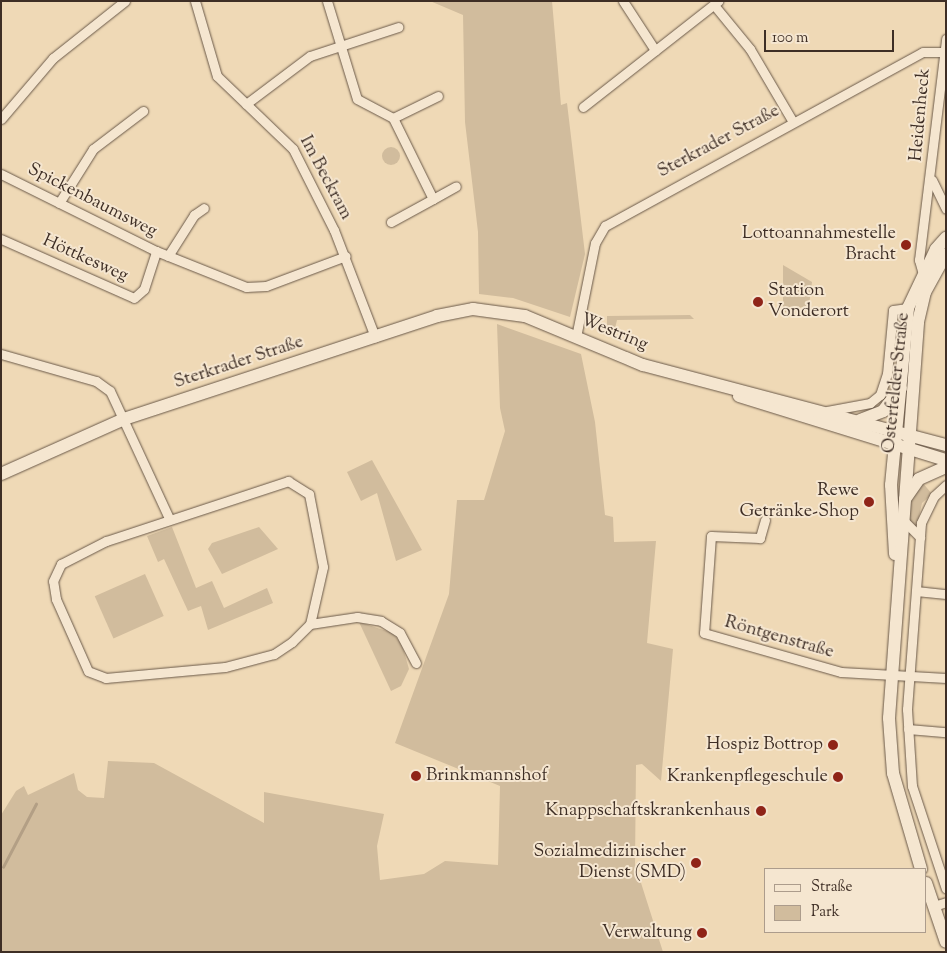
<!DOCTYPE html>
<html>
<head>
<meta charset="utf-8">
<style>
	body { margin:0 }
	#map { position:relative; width:947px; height:953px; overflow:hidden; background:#efd9b6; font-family:"Sorts Mill Goudy",serif }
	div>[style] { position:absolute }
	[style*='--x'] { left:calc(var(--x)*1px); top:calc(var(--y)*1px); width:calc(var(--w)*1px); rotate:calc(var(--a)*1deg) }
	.green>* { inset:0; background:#d1bc9d; transform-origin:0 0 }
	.round { border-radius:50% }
	.stream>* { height:2.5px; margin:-1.25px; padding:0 1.25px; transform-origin:1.25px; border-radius:1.25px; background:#b39f85 }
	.roads { filter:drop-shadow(0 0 1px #6a5949) drop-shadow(0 0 1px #6a5949) }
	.street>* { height:9px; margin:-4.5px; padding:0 4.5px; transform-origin:4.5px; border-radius:4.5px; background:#f5e6d0 }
	.secondary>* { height:12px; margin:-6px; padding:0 6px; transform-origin:6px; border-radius:6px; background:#f5e6d0 }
	.dots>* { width:14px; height:14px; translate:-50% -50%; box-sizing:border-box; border:2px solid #f5e6d0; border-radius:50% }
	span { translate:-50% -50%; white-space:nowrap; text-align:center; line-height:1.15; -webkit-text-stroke:4px #f5e6d0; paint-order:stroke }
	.street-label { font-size:18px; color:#3e2e25 }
	.poi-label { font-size:18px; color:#3e2e25 }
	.right { translate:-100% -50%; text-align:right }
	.left { translate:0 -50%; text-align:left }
	.frame { position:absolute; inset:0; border:2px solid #3e2e25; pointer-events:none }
	.legend { position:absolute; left:764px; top:868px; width:162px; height:65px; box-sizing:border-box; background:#f5e6d0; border:1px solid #ac9c8c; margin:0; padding:6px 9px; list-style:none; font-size:15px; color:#3e2e25 }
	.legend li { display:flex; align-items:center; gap:10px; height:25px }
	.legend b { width:25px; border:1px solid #ac9c8c }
	.scale { position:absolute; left:764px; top:30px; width:130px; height:22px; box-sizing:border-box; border:2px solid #3e2e25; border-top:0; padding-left:6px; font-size:15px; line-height:18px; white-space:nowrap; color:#3e2e25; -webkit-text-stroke:4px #f5e6d0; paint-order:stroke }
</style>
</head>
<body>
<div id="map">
	<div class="green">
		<div style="clip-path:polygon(430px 1px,552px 1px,561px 105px,567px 103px,585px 254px,570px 317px,513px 298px,479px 294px,478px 232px,465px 122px,463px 15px)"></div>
		<div class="round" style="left:382px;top:147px;width:18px;height:18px"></div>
		<div style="clip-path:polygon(783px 265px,812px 282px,809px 305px,783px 313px)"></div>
		<div style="clip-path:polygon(901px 312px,893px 385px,885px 405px,880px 397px,894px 315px)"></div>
		<div style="clip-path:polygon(690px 315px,694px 319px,617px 320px,613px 337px,607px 331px,607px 316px)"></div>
		<div style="clip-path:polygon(497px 324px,581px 354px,595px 422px,605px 515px,613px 517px,614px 542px,656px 541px,647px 643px,673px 649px,661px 781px,642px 764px,636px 765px,635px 864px,663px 952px,1px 952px,1px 815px,16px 791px,24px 786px,28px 795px,74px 773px,78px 790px,87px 797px,104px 798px,108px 761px,154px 763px,264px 823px,264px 792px,384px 814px,377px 846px,380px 880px,424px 874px,445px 861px,498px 865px,500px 786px,395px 743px,449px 594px,457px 500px,484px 500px,505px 431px,500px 408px)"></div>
		<div style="clip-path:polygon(372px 460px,422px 550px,396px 561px,377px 493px,361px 501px,347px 472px)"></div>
		<div style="clip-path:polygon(922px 482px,932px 494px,922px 503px,916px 530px,907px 519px,910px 500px)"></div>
		<div style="clip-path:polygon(172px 527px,196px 588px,212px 581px,224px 608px,267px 588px,273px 603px,208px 630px,201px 606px,188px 611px,164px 559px,158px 562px,147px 536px)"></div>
		<div style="clip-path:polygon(259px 527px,278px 549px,222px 574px,208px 549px,212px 543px)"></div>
		<div style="left:145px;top:574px;width:46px;height:55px;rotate:66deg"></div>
		<div style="clip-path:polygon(359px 622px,393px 633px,402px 645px,409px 669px,401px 686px,391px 691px)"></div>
	</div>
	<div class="stream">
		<div style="--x:3;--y:867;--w:71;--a:-62.4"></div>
	</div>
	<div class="roads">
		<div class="street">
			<div style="--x:195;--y:1;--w:78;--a:73.7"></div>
			<div style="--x:217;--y:76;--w:105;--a:43.8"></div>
			<div style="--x:293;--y:149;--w:91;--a:63.2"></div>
			<div style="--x:334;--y:230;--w:115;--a:69"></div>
			<div style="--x:327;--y:1;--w:102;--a:73"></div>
			<div style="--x:357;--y:99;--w:41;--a:27.8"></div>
			<div style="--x:393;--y:118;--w:90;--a:63.7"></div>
			<div style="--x:433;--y:199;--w:48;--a:151.3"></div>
			<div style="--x:623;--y:1;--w:59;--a:56.9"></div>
			<div style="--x:714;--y:5;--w:57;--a:50.7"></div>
			<div style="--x:750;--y:49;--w:85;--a:59.5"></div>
			<div style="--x:246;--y:104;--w:80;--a:-36.9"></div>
			<div style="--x:310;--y:56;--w:93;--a:-18.2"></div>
			<div style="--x:583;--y:107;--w:172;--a:-38.1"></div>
			<div style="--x:393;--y:118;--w:50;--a:-26.1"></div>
			<div style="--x:1;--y:119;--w:80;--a:-49.6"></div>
			<div style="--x:53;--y:58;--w:92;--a:-38.4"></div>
			<div style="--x:1;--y:174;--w:173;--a:26.4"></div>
			<div style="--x:156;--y:251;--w:97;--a:21.8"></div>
			<div style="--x:246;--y:287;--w:20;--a:-3"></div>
			<div style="--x:266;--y:286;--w:85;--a:-20.6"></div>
			<div style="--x:932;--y:180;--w:32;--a:64"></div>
			<div style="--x:433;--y:199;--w:26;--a:-29"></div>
			<div style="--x:59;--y:203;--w:64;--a:-57.8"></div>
			<div style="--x:93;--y:149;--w:63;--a:-37.2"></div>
			<div style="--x:1;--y:239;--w:145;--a:23.9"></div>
			<div style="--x:134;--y:298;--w:13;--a:-42"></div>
			<div style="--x:144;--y:289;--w:40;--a:-72"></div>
			<div style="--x:168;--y:256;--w:49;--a:-57.6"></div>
			<div style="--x:194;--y:215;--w:12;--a:-35"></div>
			<div style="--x:923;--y:274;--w:15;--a:-106"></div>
			<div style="--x:919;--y:260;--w:223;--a:-83"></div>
			<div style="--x:576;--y:337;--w:96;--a:-78.6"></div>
			<div style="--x:595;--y:243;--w:20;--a:-60"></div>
			<div style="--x:605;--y:226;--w:362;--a:-28.7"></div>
			<div style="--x:923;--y:52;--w:20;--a:0"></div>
			<div style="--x:1;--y:354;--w:99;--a:15.9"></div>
			<div style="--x:96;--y:381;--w:17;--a:36"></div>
			<div style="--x:110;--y:391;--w:140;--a:65.1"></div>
			<div style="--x:827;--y:411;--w:44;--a:-10.5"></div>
			<div style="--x:870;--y:403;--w:13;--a:-39"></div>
			<div style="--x:880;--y:395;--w:22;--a:-72"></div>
			<div style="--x:887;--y:374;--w:64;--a:-84.6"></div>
			<div style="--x:893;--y:310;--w:15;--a:-8"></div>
			<div style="--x:288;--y:481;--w:25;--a:32"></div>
			<div style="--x:309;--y:494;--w:74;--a:79.1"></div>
			<div style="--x:323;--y:567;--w:58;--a:102.8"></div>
			<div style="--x:310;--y:624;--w:25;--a:135"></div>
			<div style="--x:292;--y:642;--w:22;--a:146"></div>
			<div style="--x:274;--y:654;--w:51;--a:165.1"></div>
			<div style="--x:225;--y:667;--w:120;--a:174.7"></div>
			<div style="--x:106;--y:678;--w:19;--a:-159"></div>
			<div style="--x:88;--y:671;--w:79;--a:-114"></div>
			<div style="--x:56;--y:599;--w:18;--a:-99"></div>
			<div style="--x:53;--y:581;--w:19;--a:-65"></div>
			<div style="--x:61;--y:564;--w:51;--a:-27.1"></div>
			<div style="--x:106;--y:541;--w:192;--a:-18.2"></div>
			<div style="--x:946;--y:485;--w:16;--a:137"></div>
			<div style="--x:934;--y:496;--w:30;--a:116"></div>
			<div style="--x:921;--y:523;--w:187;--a:94.3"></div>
			<div style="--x:907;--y:709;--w:77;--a:86.3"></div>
			<div style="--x:912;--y:786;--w:108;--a:71.7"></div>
			<div style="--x:765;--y:520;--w:19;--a:106"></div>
			<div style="--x:760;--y:538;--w:49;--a:-177.7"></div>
			<div style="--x:711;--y:536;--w:97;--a:94.1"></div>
			<div style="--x:704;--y:633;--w:142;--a:15.9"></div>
			<div style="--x:841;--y:672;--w:105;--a:3.3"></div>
			<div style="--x:904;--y:521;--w:23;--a:45"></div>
			<div style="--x:916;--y:591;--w:30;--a:6"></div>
			<div style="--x:310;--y:624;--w:48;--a:-8.5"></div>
			<div style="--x:357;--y:617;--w:24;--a:9"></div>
			<div style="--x:381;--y:621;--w:22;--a:32"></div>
			<div style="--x:400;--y:633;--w:34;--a:62"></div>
			<div style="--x:908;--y:729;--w:38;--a:5"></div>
			<div style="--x:934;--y:906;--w:13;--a:-18"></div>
		</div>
		<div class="secondary">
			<div style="--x:739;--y:396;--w:217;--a:17.2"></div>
			<div style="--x:860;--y:420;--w:25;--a:-21"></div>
			<div style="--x:883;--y:411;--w:29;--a:-52"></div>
			<div style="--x:1;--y:474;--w:135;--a:-24.1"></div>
			<div style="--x:124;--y:419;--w:330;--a:-18.2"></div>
			<div style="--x:437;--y:316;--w:37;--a:-11"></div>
			<div style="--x:473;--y:309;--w:52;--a:7.7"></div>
			<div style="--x:525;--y:316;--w:128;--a:22.6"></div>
			<div style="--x:643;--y:365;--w:313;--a:14.8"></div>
			<div style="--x:905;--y:499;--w:24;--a:-55"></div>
			<div style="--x:919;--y:479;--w:30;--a:-24"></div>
			<div style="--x:895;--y:554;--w:69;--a:-93.3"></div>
			<div style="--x:891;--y:485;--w:178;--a:-84.5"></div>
			<div style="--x:908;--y:308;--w:65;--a:-64.6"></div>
			<div style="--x:936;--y:249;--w:15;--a:-48"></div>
			<div style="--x:921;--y:869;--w:100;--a:-106.3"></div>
			<div style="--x:893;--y:773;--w:55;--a:-94.2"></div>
			<div style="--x:889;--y:718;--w:397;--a:-85.8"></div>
			<div style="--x:918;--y:322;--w:31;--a:-77"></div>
			<div style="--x:925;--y:292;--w:43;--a:-61.1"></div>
			<div style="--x:926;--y:883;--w:62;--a:71.3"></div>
		</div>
	</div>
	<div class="dots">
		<div style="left:906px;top:245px;background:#8f2418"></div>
		<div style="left:758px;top:302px;background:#8f2418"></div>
		<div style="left:869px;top:502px;background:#8f2418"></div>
		<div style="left:833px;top:745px;background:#8f2418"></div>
		<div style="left:416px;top:776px;background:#8f2418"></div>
		<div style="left:838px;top:777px;background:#8f2418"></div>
		<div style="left:761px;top:811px;background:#8f2418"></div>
		<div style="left:696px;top:863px;background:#8f2418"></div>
		<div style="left:702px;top:933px;background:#8f2418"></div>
	</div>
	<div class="street-label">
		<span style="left:921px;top:115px;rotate:-85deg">Heidenheck</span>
		<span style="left:719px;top:142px;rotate:-28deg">Sterkrader Straße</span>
		<span style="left:325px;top:178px;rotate:62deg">Im Beckram</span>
		<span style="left:92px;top:201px;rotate:27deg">Spickenbaumsweg</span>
		<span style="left:85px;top:259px;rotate:24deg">Höttkesweg</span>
		<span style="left:614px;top:333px;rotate:22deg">Westring</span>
		<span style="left:239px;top:363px;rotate:-18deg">Sterkrader Straße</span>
		<span style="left:897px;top:383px;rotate:-84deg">Osterfelder Straße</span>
		<span style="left:779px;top:638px;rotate:16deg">Röntgenstraße</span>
	</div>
	<div class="poi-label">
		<span class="right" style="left:896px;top:245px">Lottoannahmestelle<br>Bracht</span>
		<span class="left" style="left:768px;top:302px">Station<br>Vonderort</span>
		<span class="right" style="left:859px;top:502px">Rewe<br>Getränke-Shop</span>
		<span class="right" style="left:823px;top:745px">Hospiz Bottrop</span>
		<span class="left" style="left:426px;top:776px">Brinkmannshof</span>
		<span class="right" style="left:828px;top:777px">Krankenpflegeschule</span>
		<span class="right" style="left:750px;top:811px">Knappschaftskrankenhaus</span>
		<span class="right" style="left:686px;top:863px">Sozialmedizinischer<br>Dienst (SMD)</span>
		<span class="right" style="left:692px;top:933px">Verwaltung</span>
	</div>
	<div class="frame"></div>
	<ul class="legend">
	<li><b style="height:6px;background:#f5e6d0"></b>Straße</li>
	<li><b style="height:14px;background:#d1bc9d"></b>Park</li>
	</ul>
	<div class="scale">100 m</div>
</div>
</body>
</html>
